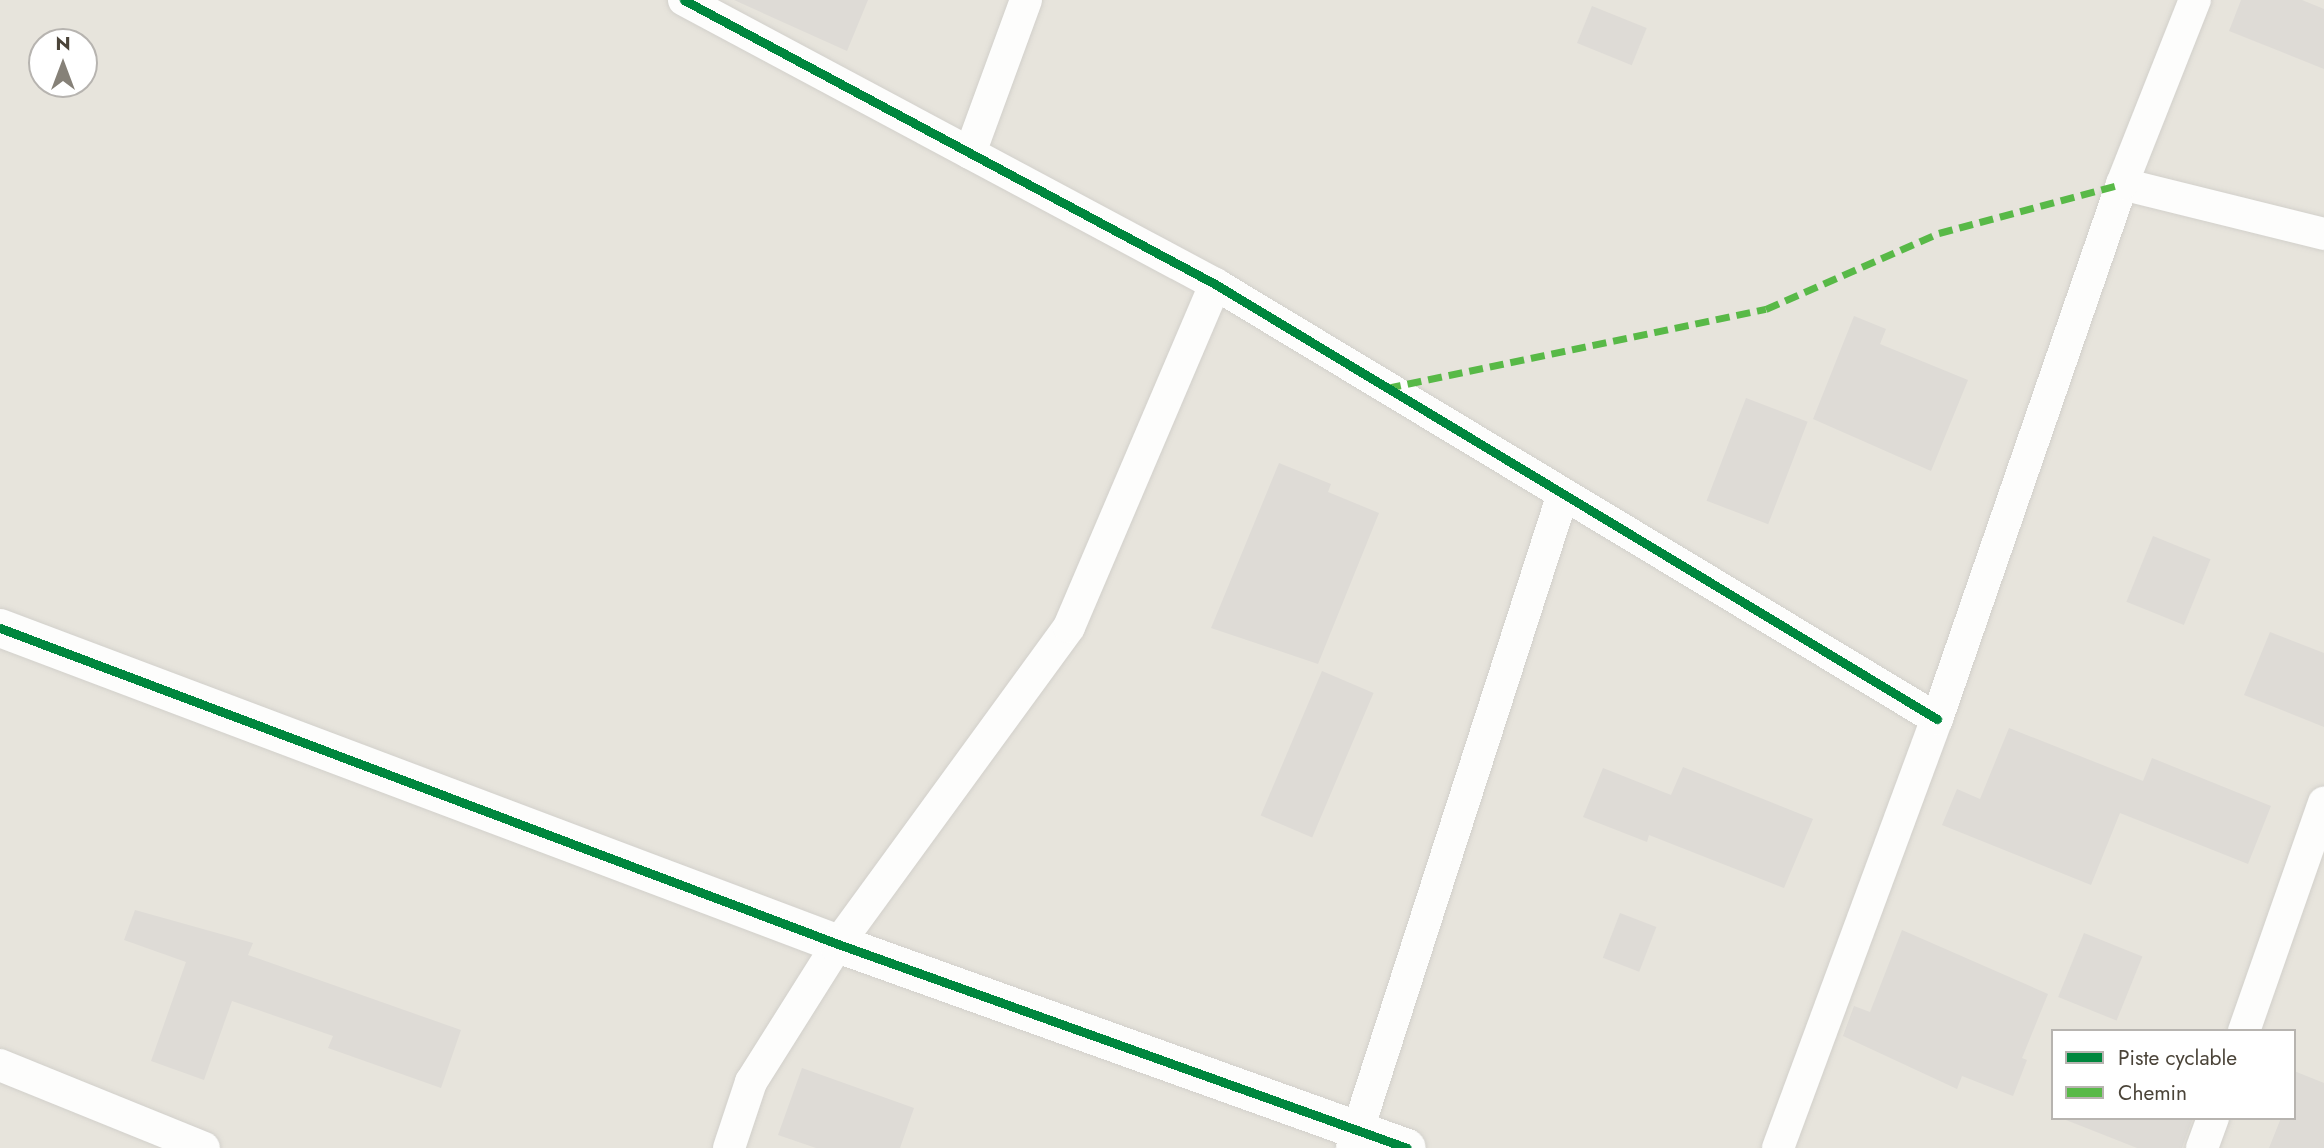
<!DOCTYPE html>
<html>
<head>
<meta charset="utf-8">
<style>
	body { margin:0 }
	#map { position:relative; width:2324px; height:1148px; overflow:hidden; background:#f4f2ee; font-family:Jost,sans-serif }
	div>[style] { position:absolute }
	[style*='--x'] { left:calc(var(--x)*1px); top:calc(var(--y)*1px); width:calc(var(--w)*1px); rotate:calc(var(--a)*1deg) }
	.residential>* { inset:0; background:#e7e4dc }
	.building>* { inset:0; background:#dedbd6; transform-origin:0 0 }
	.roads { filter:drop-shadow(0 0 2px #d2d0cb) drop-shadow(0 0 2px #d2d0cb) }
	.minor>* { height:32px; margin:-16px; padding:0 16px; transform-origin:16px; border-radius:16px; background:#fdfdfc }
	.tertiary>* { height:38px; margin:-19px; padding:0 19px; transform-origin:19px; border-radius:19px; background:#fdfdfc }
	.quiet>* { height:7px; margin-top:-3.5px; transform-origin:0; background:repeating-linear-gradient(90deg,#58b947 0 14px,transparent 0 21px) }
	.cycleway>* { height:9px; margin:-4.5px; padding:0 4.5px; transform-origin:4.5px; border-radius:4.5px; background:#00873e }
	span { translate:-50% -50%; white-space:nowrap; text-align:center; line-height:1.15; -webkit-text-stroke:7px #fff; paint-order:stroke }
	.legend { position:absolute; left:2051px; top:1029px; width:245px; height:91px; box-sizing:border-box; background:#fff; border:2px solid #b7b4b0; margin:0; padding:9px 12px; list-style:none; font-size:21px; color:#4b4439 }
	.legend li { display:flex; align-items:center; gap:14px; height:35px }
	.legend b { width:35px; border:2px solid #b7b4b0 }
	.north { position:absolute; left:28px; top:28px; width:70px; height:70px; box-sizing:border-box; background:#fff; border:2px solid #b7b4b0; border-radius:50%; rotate:0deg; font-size:19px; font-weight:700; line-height:28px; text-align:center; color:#4b4439 }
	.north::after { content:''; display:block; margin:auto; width:24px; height:32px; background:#868178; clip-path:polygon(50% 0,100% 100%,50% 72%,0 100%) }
</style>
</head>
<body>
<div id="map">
	<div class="residential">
		<div style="clip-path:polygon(evenodd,0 0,2324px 0,2324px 1148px,0 1148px,0 0,42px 42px,84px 42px,84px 84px,42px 84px,42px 42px,0 0,2053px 1031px,2294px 1031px,2294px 1118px,2053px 1118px,2053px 1031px)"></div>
	</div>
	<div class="building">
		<div style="clip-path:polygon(734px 0,868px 0,847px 51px)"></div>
		<div style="clip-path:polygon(2241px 0,2302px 0,2324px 9px,2324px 69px,2229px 31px)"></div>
		<div style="left:1592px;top:6px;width:59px;height:40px;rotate:22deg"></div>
		<div style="clip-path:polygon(1854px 316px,1886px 329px,1880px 344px,1968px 380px,1931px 471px,1813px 419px)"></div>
		<div style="left:1746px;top:398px;width:66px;height:110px;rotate:21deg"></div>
		<div style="clip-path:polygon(1279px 463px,1331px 484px,1328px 492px,1379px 513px,1318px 664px,1211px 628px)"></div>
		<div style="left:2153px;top:536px;width:62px;height:71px;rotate:22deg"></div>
		<div style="clip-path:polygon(2270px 632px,2324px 653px,2324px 727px,2244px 695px)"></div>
		<div style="left:1322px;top:671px;width:56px;height:157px;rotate:23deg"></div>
		<div style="clip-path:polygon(2009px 728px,2143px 781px,2152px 758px,2271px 806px,2248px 864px,2120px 813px,2091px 885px,1942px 825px,1957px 789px,1980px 799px)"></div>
		<div style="clip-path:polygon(1683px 767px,1813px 819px,1784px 888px,1649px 835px,1647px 842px,1583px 817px,1603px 768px,1671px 795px)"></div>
		<div style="clip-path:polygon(135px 910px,253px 943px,248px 955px,461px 1030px,441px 1088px,328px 1048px,333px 1036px,232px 1001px,204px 1080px,151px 1061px,186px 962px,124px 940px)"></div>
		<div style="left:1620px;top:913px;width:39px;height:48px;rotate:21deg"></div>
		<div style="clip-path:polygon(1902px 930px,2048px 994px,2022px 1058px,2027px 1060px,2013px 1096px,1962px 1076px,1957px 1089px,1843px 1036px,1854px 1006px,1870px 1012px)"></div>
		<div style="left:2084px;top:933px;width:63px;height:69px;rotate:22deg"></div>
		<div style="clip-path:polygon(802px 1068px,914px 1108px,900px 1148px,816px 1148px,778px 1135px)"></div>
		<div style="clip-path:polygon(2294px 1071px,2324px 1083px,2324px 1148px,2269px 1148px,2281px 1118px,2294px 1118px)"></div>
		<div style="clip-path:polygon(2193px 1118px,2182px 1148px,2137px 1148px,2066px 1120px)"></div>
	</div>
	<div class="roads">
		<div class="minor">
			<div style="--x:684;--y:0;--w:602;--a:28.14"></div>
			<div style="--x:1215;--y:284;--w:843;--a:31.07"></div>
			<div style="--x:970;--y:153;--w:163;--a:-69.9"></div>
			<div style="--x:2122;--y:184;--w:208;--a:13.9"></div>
			<div style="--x:2244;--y:1031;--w:242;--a:-70.7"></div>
			<div style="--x:0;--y:1065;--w:220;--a:22.1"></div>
			<div style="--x:729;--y:1148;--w:70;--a:-71.6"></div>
			<div style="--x:751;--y:1082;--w:163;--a:-57.8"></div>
			<div style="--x:838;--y:944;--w:392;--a:-53.9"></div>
			<div style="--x:1069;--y:627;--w:373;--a:-66.9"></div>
			<div style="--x:1352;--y:1148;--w:687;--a:-72.12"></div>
			<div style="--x:1778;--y:1148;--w:458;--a:-69.7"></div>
			<div style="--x:1937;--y:719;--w:566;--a:-70.92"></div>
			<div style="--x:2122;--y:184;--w:198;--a:-68.4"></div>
			<div style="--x:2202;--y:1148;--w:32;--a:-70"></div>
		</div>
		<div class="tertiary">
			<div style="--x:0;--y:628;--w:896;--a:20.66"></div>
			<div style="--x:838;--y:944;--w:604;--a:19.72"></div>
		</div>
	</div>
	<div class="quiet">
		<div style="--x:1387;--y:388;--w:387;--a:-11.8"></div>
		<div style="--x:1766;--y:309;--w:189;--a:-23.7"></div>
		<div style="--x:1939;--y:233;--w:189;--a:-15"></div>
	</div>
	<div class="cycleway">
		<div style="--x:684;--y:0;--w:602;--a:28.14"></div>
		<div style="--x:1215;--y:284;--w:843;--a:31.07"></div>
		<div style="--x:0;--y:628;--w:896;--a:20.66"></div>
		<div style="--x:838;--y:944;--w:604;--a:19.72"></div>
	</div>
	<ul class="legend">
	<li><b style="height:9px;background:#00873e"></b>Piste cyclable</li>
	<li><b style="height:9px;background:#58b947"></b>Chemin</li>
	</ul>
	<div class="north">N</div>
</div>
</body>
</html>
